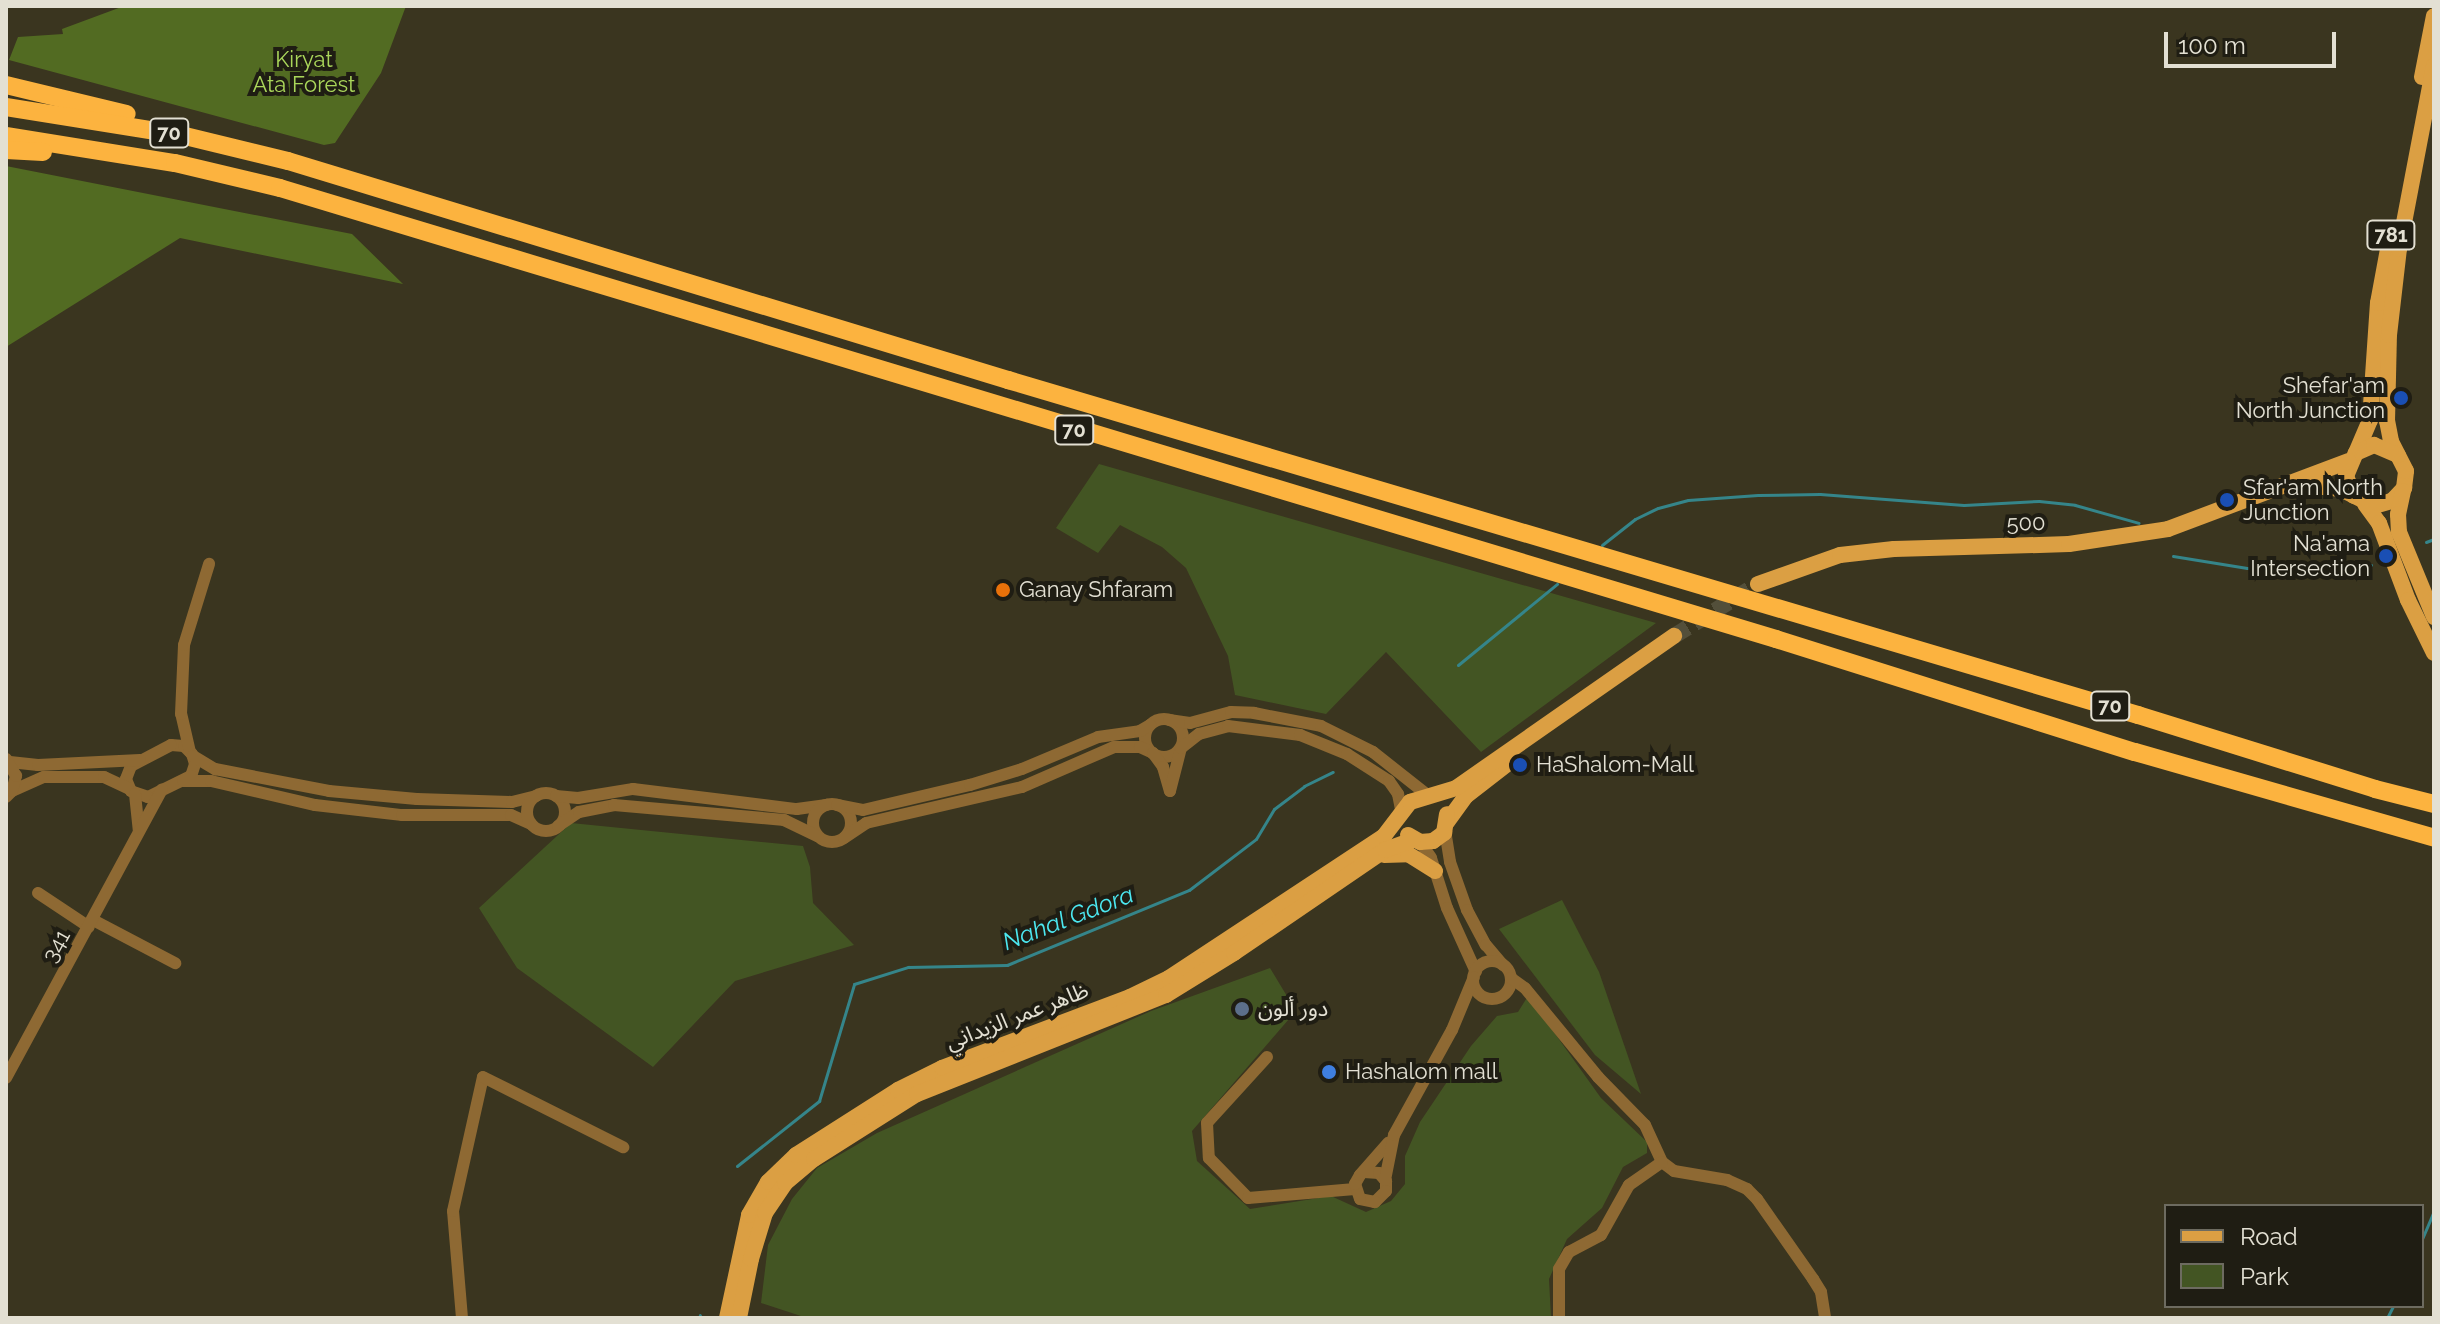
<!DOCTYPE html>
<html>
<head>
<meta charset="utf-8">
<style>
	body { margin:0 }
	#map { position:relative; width:2440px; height:1324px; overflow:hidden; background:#3a351f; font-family:Raleway,"Noto Sans Arabic",sans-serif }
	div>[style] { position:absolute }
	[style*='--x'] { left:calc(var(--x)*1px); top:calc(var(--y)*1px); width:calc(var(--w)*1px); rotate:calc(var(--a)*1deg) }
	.green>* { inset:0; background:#435523 }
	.forest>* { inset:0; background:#526b22 }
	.stream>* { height:3px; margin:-1.5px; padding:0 1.5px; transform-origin:1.5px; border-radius:1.5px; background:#35858a }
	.major-tunnel>* { height:16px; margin-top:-8px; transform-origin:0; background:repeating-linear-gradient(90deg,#534f3a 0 16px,transparent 0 24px) }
	.minor>* { height:12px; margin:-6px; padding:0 6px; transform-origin:6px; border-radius:6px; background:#8e6933 }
	.minor>.ring { margin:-6px; padding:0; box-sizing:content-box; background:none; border:12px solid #8e6933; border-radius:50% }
	.major>* { height:16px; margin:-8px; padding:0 8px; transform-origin:8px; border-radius:8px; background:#db9f43 }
	.highway>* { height:18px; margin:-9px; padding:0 9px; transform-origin:9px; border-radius:9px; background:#fcb33f }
	.dots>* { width:22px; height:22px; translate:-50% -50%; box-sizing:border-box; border:4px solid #1f1d13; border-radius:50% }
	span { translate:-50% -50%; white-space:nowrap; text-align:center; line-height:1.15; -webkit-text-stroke:8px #1f1d13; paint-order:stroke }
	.shield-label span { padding:2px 6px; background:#1f1d13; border:2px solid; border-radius:6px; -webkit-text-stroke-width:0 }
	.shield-label { font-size:20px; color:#e3e0d3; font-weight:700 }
	.park-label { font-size:22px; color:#aad65a }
	.poi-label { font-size:22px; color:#e3e0d3 }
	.right { translate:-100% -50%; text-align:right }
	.left { translate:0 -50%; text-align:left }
	.street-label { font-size:22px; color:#e3e0d3 }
	.water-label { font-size:24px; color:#4ce8f1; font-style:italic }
	.frame { position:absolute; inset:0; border:8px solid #e3e0d3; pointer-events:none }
	.legend { position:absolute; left:2164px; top:1204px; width:260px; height:104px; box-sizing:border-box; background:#1f1d13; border:2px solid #6d6b60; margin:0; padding:10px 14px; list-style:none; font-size:24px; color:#e3e0d3 }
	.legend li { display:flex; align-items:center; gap:16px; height:40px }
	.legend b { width:40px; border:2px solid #6d6b60 }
	.scale { position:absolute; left:2164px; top:32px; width:172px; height:36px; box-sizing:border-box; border:4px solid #e3e0d3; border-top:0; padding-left:10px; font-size:24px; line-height:28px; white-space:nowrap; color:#e3e0d3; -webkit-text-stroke:6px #1f1d13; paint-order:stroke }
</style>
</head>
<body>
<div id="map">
	<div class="green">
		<div style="clip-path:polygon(1099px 464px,1656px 623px,1481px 752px,1386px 652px,1326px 714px,1235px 695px,1228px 656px,1186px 568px,1162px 547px,1120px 525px,1098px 553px,1056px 528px)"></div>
		<div style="clip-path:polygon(571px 823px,803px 846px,810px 867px,813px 903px,854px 945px,735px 981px,653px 1067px,517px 968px,479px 908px)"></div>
		<div style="clip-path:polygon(1562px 900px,1599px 972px,1641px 1094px,1595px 1055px,1499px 929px)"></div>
		<div style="clip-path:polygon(1270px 968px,1296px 1011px,1192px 1131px,1197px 1161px,1250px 1209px,1331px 1196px,1366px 1212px,1391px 1201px,1405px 1184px,1405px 1156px,1420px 1122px,1471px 1046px,1497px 1016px,1518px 1012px,1528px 996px,1601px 1098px,1647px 1142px,1647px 1153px,1623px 1167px,1602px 1208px,1567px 1239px,1549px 1279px,1551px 1318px,807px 1318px,761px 1303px,768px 1245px,792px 1199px,817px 1168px,877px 1133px,1151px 1011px)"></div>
	</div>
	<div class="forest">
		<div style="clip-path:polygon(124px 6px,406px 6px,381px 73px,335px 143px,324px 145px,9px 60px,18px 37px,63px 34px,62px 29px)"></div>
		<div style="clip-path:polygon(6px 166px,352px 234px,403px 284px,180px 238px,6px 347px)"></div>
	</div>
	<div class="stream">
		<div style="--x:2426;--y:542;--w:9;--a:-21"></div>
		<div style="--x:1602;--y:545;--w:42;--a:-38.2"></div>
		<div style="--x:1635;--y:519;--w:25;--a:-26"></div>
		<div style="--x:1658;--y:508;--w:31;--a:-15"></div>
		<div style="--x:1688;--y:500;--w:70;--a:-4.1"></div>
		<div style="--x:1758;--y:495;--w:62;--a:-0.9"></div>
		<div style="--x:1820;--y:494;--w:144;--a:4.4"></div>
		<div style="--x:1964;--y:505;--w:75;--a:-3.1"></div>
		<div style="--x:2039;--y:501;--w:36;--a:6"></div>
		<div style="--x:2075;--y:505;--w:66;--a:15.7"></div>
		<div style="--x:2173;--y:556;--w:75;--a:9.2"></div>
		<div style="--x:2247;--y:568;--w:124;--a:-1.4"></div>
		<div style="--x:1458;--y:665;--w:128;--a:-39.3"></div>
		<div style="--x:737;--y:1166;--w:105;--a:-38.4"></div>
		<div style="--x:819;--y:1101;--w:122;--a:-73.3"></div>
		<div style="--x:854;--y:984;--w:57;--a:-17.5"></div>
		<div style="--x:908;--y:967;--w:99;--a:-1.2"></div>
		<div style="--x:1007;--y:965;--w:197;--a:-22.4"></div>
		<div style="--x:1189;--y:890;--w:84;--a:-37.3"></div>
		<div style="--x:1256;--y:839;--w:35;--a:-59"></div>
		<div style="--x:1274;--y:809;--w:38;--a:-37"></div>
		<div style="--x:1304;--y:786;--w:32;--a:-26"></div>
		<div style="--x:2422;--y:1239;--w:30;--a:-67"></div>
		<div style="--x:699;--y:1318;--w:3;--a:-72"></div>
		<div style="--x:2387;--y:1318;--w:13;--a:-63"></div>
	</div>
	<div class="major-tunnel">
		<div style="--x:1674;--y:636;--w:99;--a:-31.8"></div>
	</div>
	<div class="minor">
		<div class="ring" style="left:1145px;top:719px;width:26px;height:26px"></div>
		<div style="--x:1169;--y:720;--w:21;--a:8"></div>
		<div style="--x:1190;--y:723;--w:42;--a:-15"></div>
		<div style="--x:1231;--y:712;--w:23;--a:2"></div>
		<div style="--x:1254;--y:713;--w:68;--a:11"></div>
		<div style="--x:1321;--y:726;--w:58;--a:26.6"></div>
		<div style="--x:1373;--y:752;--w:73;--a:38.3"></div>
		<div style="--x:171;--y:745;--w:13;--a:4"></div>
		<div style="--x:184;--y:746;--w:11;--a:45"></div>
		<div style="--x:192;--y:754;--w:10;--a:73"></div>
		<div style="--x:195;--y:764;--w:13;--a:108"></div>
		<div style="--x:191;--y:776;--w:48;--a:154"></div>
		<div style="--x:148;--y:797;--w:18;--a:-161"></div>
		<div style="--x:131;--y:791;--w:13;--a:-113"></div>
		<div style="--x:126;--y:779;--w:14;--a:-69"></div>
		<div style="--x:131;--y:766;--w:45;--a:-27.7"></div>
		<div style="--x:190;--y:752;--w:39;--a:-103"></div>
		<div style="--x:181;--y:714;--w:69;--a:-87.5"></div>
		<div style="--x:184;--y:645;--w:85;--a:-72.8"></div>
		<div style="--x:193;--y:756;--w:26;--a:31"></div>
		<div style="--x:215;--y:769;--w:116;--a:10.9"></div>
		<div style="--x:329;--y:791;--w:88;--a:5.2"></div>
		<div style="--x:417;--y:799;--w:95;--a:1.8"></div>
		<div style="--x:512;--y:802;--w:25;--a:-14"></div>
		<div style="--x:10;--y:762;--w:28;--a:6"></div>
		<div style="--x:38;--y:765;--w:102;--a:-2.8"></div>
		<div style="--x:183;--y:781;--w:28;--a:0"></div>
		<div style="--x:211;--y:781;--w:107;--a:13"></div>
		<div style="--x:315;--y:805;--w:88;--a:6.6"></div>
		<div style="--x:402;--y:815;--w:109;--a:0"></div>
		<div style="--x:511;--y:815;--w:22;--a:24"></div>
		<div style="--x:12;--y:791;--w:35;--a:-24"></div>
		<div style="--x:44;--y:777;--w:60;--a:0"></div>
		<div style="--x:104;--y:777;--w:26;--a:25"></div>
		<div class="ring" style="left:527px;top:793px;width:26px;height:26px"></div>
		<div style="--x:135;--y:794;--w:36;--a:84"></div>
		<div style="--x:556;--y:796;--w:22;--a:5"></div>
		<div style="--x:578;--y:798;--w:56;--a:-9.3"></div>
		<div style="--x:633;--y:789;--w:165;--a:7"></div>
		<div style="--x:797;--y:809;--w:30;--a:-8"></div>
		<div style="--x:6;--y:797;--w:8;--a:-45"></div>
		<div style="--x:12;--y:791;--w:16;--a:-75"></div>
		<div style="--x:16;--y:776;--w:20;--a:-120"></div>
		<div class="ring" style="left:813px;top:804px;width:26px;height:26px"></div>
		<div style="--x:837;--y:805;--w:26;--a:11"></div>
		<div style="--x:863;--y:810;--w:110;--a:-13.2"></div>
		<div style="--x:970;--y:785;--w:54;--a:-17.1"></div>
		<div style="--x:1022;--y:769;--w:82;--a:-22.8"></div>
		<div style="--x:1098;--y:737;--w:42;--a:-8.1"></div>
		<div style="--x:1140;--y:731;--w:12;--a:-31"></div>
		<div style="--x:558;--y:826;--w:25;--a:-34"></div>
		<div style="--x:579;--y:812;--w:36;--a:-11"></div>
		<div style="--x:614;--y:805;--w:171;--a:5"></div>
		<div style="--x:784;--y:820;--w:37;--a:26"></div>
		<div style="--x:1445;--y:830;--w:32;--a:81"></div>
		<div style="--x:1450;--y:862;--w:51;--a:70.5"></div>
		<div style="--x:1467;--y:910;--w:40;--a:62"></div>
		<div style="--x:1486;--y:945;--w:26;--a:50"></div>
		<div style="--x:844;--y:838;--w:27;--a:-34"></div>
		<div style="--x:866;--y:823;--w:160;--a:-13"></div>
		<div style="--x:1022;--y:787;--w:100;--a:-23.5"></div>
		<div style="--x:1114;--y:747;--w:26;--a:0"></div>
		<div style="--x:1140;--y:747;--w:14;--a:25"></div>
		<div style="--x:1153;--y:753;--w:17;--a:54"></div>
		<div style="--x:1163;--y:767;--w:25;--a:74"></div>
		<div style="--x:1170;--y:791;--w:44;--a:-75.7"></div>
		<div style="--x:1181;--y:748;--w:23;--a:-38"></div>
		<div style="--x:1199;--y:734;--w:30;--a:-15"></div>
		<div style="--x:1228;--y:726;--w:73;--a:7.1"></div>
		<div style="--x:1300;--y:735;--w:51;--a:22"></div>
		<div style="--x:1347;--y:754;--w:50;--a:32.7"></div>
		<div style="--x:1389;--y:781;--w:16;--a:55"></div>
		<div style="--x:1398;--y:794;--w:21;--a:79"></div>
		<div style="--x:1420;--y:842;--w:19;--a:55"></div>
		<div style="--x:1431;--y:858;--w:52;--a:72.3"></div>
		<div style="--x:1447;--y:908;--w:70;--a:65.6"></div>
		<div style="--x:38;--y:893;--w:61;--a:33.7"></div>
		<div style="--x:93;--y:920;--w:93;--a:27.7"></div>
		<div class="ring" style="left:1473px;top:961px;width:26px;height:26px"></div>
		<div style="--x:1511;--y:978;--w:17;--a:36"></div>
		<div style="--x:1525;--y:988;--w:115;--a:50.6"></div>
		<div style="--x:1598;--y:1077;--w:67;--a:45.6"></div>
		<div style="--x:1645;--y:1125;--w:41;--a:65.3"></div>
		<div style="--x:1662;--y:1162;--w:15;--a:37"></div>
		<div style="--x:1674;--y:1171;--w:54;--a:9.6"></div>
		<div style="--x:1727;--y:1180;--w:22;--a:24"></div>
		<div style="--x:1747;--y:1189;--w:14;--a:45"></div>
		<div style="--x:1757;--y:1199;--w:98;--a:55"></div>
		<div style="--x:1813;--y:1279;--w:15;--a:58"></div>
		<div style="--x:1821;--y:1292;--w:26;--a:81"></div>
		<div style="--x:1267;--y:1057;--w:89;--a:132.3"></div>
		<div style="--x:1207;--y:1123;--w:35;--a:87"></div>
		<div style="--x:1209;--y:1158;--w:56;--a:45.7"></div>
		<div style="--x:1248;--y:1198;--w:107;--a:-4.8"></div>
		<div style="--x:6;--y:1078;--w:328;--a:-61.6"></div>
		<div style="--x:1364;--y:1172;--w:15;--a:4"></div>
		<div style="--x:1379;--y:1173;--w:11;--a:49"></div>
		<div style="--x:1386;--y:1181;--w:10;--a:90"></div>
		<div style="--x:1386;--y:1191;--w:16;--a:135"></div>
		<div style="--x:1375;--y:1202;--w:15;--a:-169"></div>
		<div style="--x:1360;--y:1199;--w:16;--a:-108"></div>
		<div style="--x:1355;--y:1184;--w:10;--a:-61"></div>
		<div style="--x:1360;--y:1175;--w:43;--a:-48.8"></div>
		<div style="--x:1385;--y:1180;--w:46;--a:-78.7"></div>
		<div style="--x:1394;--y:1135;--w:120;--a:-61.1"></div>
		<div style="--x:1452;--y:1030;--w:57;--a:-67.5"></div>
		<div style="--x:462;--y:1318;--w:107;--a:-94.8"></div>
		<div style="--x:453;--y:1211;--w:137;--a:-77.4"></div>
		<div style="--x:483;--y:1077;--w:157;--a:26.6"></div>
		<div style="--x:1559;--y:1318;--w:49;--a:-90"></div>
		<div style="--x:1559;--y:1269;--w:20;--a:-60"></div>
		<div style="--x:1569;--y:1252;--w:36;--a:-28"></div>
		<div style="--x:1601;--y:1235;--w:57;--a:-60.8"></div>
		<div style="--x:1629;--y:1185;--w:40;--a:-34.9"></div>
	</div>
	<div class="major">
		<div style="--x:2422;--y:77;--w:62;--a:-78.9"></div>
		<div style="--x:2356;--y:453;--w:36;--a:-67"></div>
		<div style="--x:2370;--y:420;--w:117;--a:-86.1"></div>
		<div style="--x:2378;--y:303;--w:71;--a:-79.5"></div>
		<div style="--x:2297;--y:484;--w:44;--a:6.5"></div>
		<div style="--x:2341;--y:489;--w:37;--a:27"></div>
		<div style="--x:2374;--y:506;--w:19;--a:-16"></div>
		<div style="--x:2392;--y:501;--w:18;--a:-47"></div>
		<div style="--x:2404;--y:488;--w:17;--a:-83"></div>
		<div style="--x:2406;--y:471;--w:34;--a:-117"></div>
		<div style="--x:2391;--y:441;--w:20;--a:-101"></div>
		<div style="--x:2387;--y:421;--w:86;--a:-88.7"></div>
		<div style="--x:2389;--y:335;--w:87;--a:-83.4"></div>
		<div style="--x:2399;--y:249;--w:187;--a:-79.2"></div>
		<div style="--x:2403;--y:491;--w:24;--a:102"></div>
		<div style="--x:2398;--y:514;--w:18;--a:87"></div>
		<div style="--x:2399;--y:532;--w:92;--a:67.6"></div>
		<div style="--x:2354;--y:496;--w:22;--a:-112"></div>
		<div style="--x:2346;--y:476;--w:25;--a:-67"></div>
		<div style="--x:2356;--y:453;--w:20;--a:-24"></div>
		<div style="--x:2374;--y:445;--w:26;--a:23"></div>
		<div style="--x:2365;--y:504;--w:24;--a:54"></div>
		<div style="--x:2379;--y:523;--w:82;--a:69.4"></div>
		<div style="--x:2408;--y:600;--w:59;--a:63.9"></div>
		<div style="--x:1758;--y:584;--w:87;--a:-19.5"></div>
		<div style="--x:1840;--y:555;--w:54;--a:-6.3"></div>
		<div style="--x:1894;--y:549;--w:175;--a:-1.6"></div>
		<div style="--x:2069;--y:544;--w:100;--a:-8.6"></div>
		<div style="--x:2168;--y:529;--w:193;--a:-20.6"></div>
		<div style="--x:1447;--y:822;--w:32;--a:-54"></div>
		<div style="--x:1466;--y:796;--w:51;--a:-37.8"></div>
		<div style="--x:1408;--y:835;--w:14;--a:30"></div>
		<div style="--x:1420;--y:842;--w:13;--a:-4"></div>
		<div style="--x:1433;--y:841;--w:14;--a:-36"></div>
		<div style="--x:1444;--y:833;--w:19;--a:-81"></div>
		<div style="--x:1384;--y:855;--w:24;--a:-2"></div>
		<div style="--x:1408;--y:854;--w:32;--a:32"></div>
		<div style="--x:727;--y:1318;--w:105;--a:-77.9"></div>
		<div style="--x:749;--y:1215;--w:38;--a:-60"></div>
		<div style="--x:768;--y:1182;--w:39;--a:-44"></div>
		<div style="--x:796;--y:1155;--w:121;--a:-32.5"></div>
		<div style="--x:898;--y:1090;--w:49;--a:-26.6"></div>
		<div style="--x:942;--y:1068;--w:201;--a:-20.7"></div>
		<div style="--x:1130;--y:997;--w:43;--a:-26"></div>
		<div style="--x:1169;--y:978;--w:258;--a:-33.4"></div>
		<div style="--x:1384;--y:836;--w:43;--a:-52.6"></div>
		<div style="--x:1410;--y:802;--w:48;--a:-16.9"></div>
		<div style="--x:1456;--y:788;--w:266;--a:-34.9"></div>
		<div style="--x:739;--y:1318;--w:60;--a:-78.5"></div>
		<div style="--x:751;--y:1259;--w:48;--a:-73.1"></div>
		<div style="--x:765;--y:1213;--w:36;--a:-56"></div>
		<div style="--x:785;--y:1183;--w:38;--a:-40"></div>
		<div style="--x:814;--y:1159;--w:122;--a:-32.3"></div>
		<div style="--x:917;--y:1094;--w:268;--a:-21.7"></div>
		<div style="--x:1166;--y:995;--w:80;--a:-31.7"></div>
		<div style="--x:1234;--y:953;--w:183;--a:-34.3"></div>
		<div style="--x:1385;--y:850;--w:30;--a:-20"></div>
	</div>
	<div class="highway">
		<div style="--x:6;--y:85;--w:124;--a:13.5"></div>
		<div style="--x:6;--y:107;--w:177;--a:9.1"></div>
		<div style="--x:181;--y:135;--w:110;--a:13.7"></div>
		<div style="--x:288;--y:161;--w:753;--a:16.92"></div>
		<div style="--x:1008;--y:380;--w:1179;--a:16.51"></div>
		<div style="--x:2138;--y:715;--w:248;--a:17.3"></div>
		<div style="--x:2375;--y:789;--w:61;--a:14.3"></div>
		<div style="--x:6;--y:136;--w:171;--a:9.1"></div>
		<div style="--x:175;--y:163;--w:108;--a:13.4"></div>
		<div style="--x:280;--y:188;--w:1563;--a:16.78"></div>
		<div style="--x:1776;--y:639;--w:376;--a:17.5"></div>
		<div style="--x:2135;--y:752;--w:311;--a:16"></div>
		<div style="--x:6;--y:150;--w:37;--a:3"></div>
	</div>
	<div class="dots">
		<div style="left:2401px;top:398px;background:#1a4fb4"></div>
		<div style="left:2227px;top:500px;background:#1a4fb4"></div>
		<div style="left:2386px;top:556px;background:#1a4fb4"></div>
		<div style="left:1003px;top:590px;background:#e8710a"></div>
		<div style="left:1520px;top:765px;background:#1a4fb4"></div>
		<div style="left:1242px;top:1009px;background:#5c6f8a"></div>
		<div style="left:1329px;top:1072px;background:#3f7fe0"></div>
	</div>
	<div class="shield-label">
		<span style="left:169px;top:133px">70</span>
		<span style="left:2391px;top:235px">781</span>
		<span style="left:1074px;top:430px">70</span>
		<span style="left:2110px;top:706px">70</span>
	</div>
	<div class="park-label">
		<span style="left:304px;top:72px">Kiryat<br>Ata Forest</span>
	</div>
	<div class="poi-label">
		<span class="right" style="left:2385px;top:398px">Shefar'am<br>North Junction</span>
		<span class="left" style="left:2243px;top:500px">Sfar'am North<br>Junction</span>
		<span class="right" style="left:2370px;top:556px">Na'ama<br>Intersection</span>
		<span class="left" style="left:1019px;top:590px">Ganay Shfaram</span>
		<span class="left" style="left:1536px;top:765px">HaShalom-Mall</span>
		<span class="left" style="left:1258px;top:1009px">دور ألون</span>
		<span class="left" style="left:1345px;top:1072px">Hashalom mall</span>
	</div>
	<div class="street-label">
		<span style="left:2026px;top:523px;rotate:-2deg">500</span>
		<span style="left:56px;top:946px;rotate:-61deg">341</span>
		<span style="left:1017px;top:1016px;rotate:-21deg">ظاهر عمر الزيداني</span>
	</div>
	<div class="water-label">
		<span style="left:1068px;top:918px;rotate:-21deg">Nahal Gdora</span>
	</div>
	<div class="frame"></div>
	<ul class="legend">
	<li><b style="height:10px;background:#db9f43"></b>Road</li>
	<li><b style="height:22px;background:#435523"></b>Park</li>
	</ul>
	<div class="scale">100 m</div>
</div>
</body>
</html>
